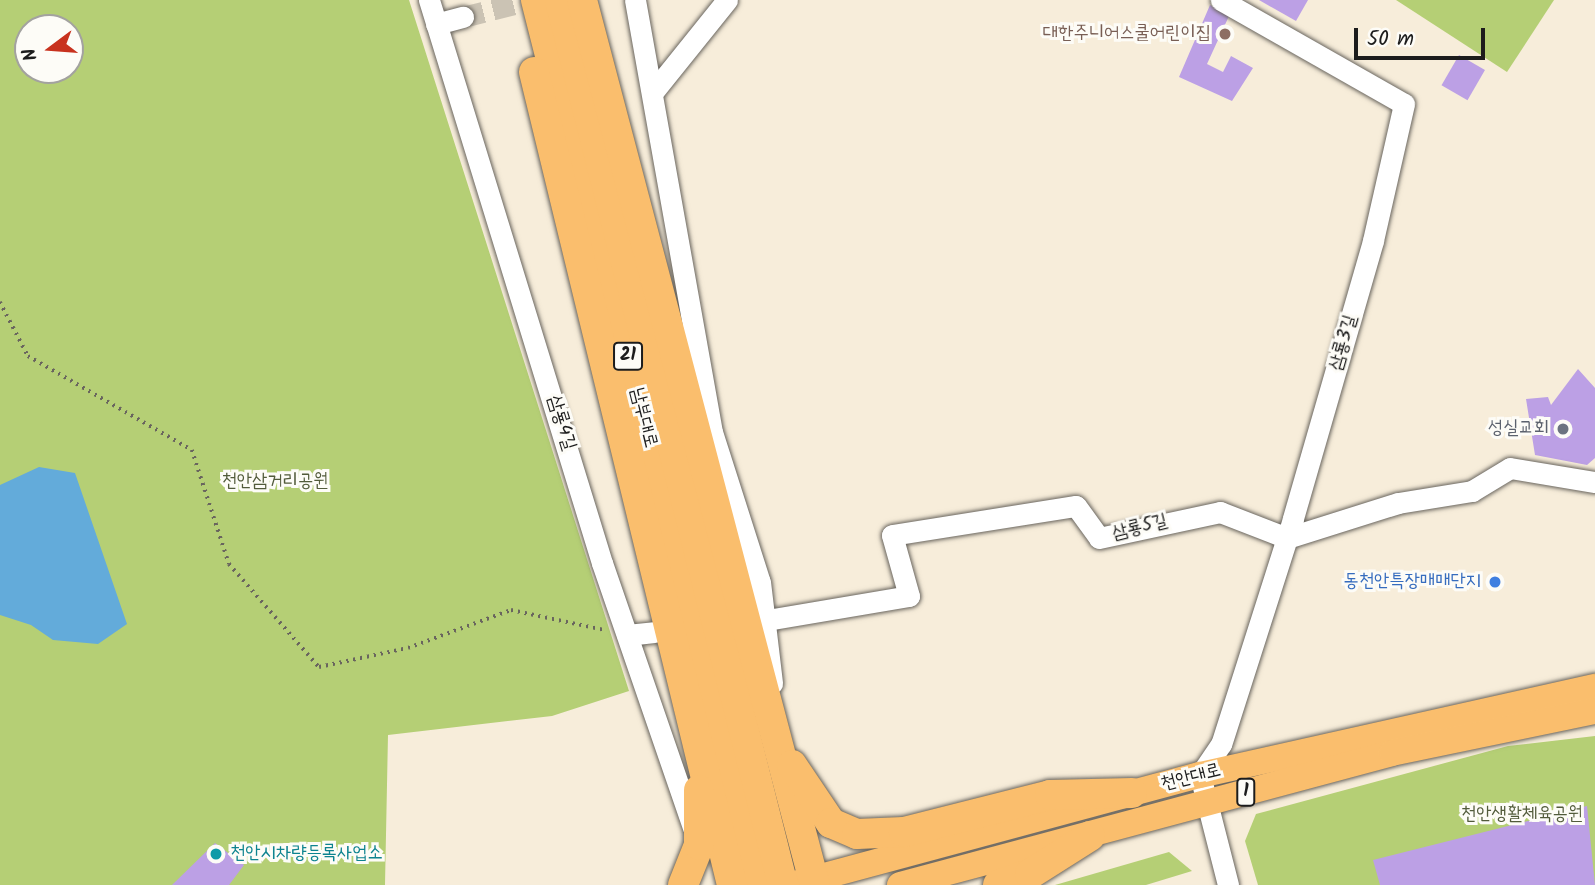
<!DOCTYPE html>
<html>
<head>
<meta charset="utf-8">
<style>
	body { margin:0 }
	#map { position:relative; width:1595px; height:885px; overflow:hidden; background:#f7edda; font-family:Kalam,"Poor Story",sans-serif }
	div>[style] { position:absolute }
	[style*='--x'] { left:calc(var(--x)*1px); top:calc(var(--y)*1px); width:calc(var(--w)*1px); rotate:calc(var(--a)*1deg) }
	.green>* { inset:0; background:#b5cf75 }
	.water>* { inset:0; background:#63abda }
	.building>* { inset:0; background:#bca0e5; transform-origin:0 0 }
	.minor-tunnel>* { height:21px; margin-top:-10.5px; transform-origin:0; background:repeating-linear-gradient(90deg,#cbc3b4 0 21px,transparent 0 31px) }
	.path>* { height:3.5px; margin-top:-1.75px; transform-origin:0; background:repeating-linear-gradient(90deg,#69655e 0 2px,transparent 0 7px) }
	.roads { filter:drop-shadow(0 0 2px #69655e) drop-shadow(0 0 2px #69655e) }
	.minor>* { height:21px; margin:-10.5px; padding:0 10.5px; transform-origin:10.5px; border-radius:10.5px; background:#fff }
	.major>* { height:26px; margin:-13px; padding:0 13px; transform-origin:13px; border-radius:13px; background:#fabe6d }
	.highway>* { height:30px; margin:-15px; padding:0 15px; transform-origin:15px; border-radius:15px; background:#fabe6d }
	.dots>* { width:19px; height:19px; translate:-50% -50%; box-sizing:border-box; border:4px solid #fdfcf7; border-radius:50% }
	span { translate:-50% -50%; white-space:nowrap; text-align:center; line-height:1.15; -webkit-text-stroke:6px #fdfcf7; paint-order:stroke }
	.shield-label span { padding:2px 5px; background:#fdfcf7; border:2px solid; border-radius:5px; -webkit-text-stroke-width:0 }
	.shield-label { font-size:18px; color:#1c1c1c; font-weight:700 }
	.education-label { font-size:19px; color:#785e54 }
	.right { translate:-100% -50%; text-align:right }
	.street-label { font-size:19px; color:#1c1c1c }
	.worship-label { font-size:19px; color:#5b616d }
	.park-label { font-size:19px; color:#525b3b }
	.shop-label { font-size:19px; color:#366cbe }
	.culture-label { font-size:19px; color:#0d838f }
	.left { translate:0 -50%; text-align:left }
	.north { position:absolute; left:14px; top:14px; width:70px; height:70px; box-sizing:border-box; background:#fdfcf7; border:2px solid #a3a29f; border-radius:50%; rotate:254deg; font-size:19px; font-weight:700; line-height:28px; text-align:center; color:#1c1c1c }
	.north::after { content:''; display:block; margin:auto; width:24px; height:32px; background:#c8321e; clip-path:polygon(50% 0,100% 100%,50% 72%,0 100%) }
	.scale { position:absolute; left:1354px; top:28px; width:131px; height:32px; box-sizing:border-box; border:4px solid #1c1c1c; border-top:0; padding-left:9px; font-size:21px; line-height:24px; white-space:nowrap; color:#1c1c1c; -webkit-text-stroke:5px #fdfcf7; paint-order:stroke }
</style>
</head>
<body>
<div id="map">
	<div class="green">
		<div style="clip-path:polygon(evenodd,0 0,409px 0,629px 691px,552px 716px,388px 735px,385px 885px,0 885px,0 0,28px 28px,70px 28px,70px 70px,28px 70px,28px 28px)"></div>
		<div style="clip-path:polygon(1396px 0,1554px 0,1507px 72px)"></div>
		<div style="clip-path:polygon(1595px 736px,1595px 885px,1258px 885px,1245px 841px,1256px 814px,1508px 746px)"></div>
		<div style="clip-path:polygon(1169px 852px,1192px 871px,1146px 885px,1055px 885px)"></div>
	</div>
	<div class="water">
		<div style="clip-path:polygon(39px 467px,75px 473px,127px 624px,98px 644px,53px 640px,31px 625px,0 615px,0 485px)"></div>
	</div>
	<div class="building">
		<div style="clip-path:polygon(1259px 0,1308px 0,1296px 21px)"></div>
		<div style="clip-path:polygon(1210px 5px,1229px 16px,1207px 64px,1223px 72px,1231px 56px,1253px 68px,1232px 101px,1179px 77px)"></div>
		<div style="left:1459px;top:55px;width:30px;height:35px;rotate:30deg"></div>
		<div style="clip-path:polygon(1578px 369px,1595px 388px,1595px 458px,1587px 465px,1535px 455px,1526px 399px,1548px 397px,1551px 405px)"></div>
		<div style="clip-path:polygon(1587px 806px,1595px 885px,1380px 885px,1373px 860px)"></div>
		<div style="clip-path:polygon(215px 843px,244px 865px,229px 885px,172px 885px)"></div>
	</div>
	<div class="minor-tunnel">
		<div style="--x:463;--y:17;--w:70;--a:-14"></div>
	</div>
	<div class="path">
		<div style="--x:0;--y:302;--w:61;--a:62.6"></div>
		<div style="--x:28;--y:356;--w:189;--a:29.8"></div>
		<div style="--x:192;--y:450;--w:120;--a:72"></div>
		<div style="--x:229;--y:564;--w:137;--a:48.9"></div>
		<div style="--x:319;--y:667;--w:91;--a:-12.1"></div>
		<div style="--x:408;--y:648;--w:110;--a:-20.3"></div>
		<div style="--x:511;--y:610;--w:95;--a:12.1"></div>
	</div>
	<div class="roads">
		<div class="minor">
			<div style="--x:429;--y:0;--w:589;--a:72.92"></div>
			<div style="--x:602;--y:563;--w:280;--a:71"></div>
			<div style="--x:635;--y:0;--w:439;--a:79.9"></div>
			<div style="--x:712;--y:432;--w:157;--a:72.3"></div>
			<div style="--x:760;--y:582;--w:102;--a:83.2"></div>
			<div style="--x:1221;--y:0;--w:210;--a:29.6"></div>
			<div style="--x:1404;--y:104;--w:140;--a:102.8"></div>
			<div style="--x:1373;--y:241;--w:289;--a:106.1"></div>
			<div style="--x:1293;--y:519;--w:236;--a:107.7"></div>
			<div style="--x:1221;--y:744;--w:37;--a:124"></div>
			<div style="--x:1200;--y:775;--w:114;--a:75.7"></div>
			<div style="--x:436;--y:24;--w:28;--a:-15"></div>
			<div style="--x:653;--y:92;--w:118;--a:-51.2"></div>
			<div style="--x:756;--y:615;--w:12;--a:24"></div>
			<div style="--x:767;--y:620;--w:144;--a:-9.6"></div>
			<div style="--x:909;--y:596;--w:63;--a:-105.6"></div>
			<div style="--x:892;--y:535;--w:186;--a:-9"></div>
			<div style="--x:1076;--y:506;--w:39;--a:54"></div>
			<div style="--x:1099;--y:538;--w:124;--a:-12.1"></div>
			<div style="--x:1220;--y:512;--w:72;--a:21.2"></div>
			<div style="--x:1287;--y:538;--w:116;--a:-17.5"></div>
			<div style="--x:1398;--y:503;--w:75;--a:-9.2"></div>
			<div style="--x:1472;--y:491;--w:44;--a:-31.2"></div>
			<div style="--x:1510;--y:468;--w:86;--a:9.4"></div>
			<div style="--x:627;--y:635;--w:27;--a:-6"></div>
		</div>
		<div class="major">
			<div style="--x:795;--y:884;--w:419;--a:-15.1"></div>
			<div style="--x:1200;--y:775;--w:405;--a:-12.6"></div>
			<div style="--x:900;--y:885;--w:509;--a:-15.02"></div>
			<div style="--x:1392;--y:753;--w:207;--a:-11.7"></div>
		</div>
		<div class="highway">
			<div style="--x:536;--y:0;--w:913;--a:75.8"></div>
			<div style="--x:560;--y:0;--w:913;--a:75.86"></div>
			<div style="--x:582;--y:0;--w:915;--a:75.25"></div>
			<div style="--x:534;--y:72;--w:837;--a:76.31"></div>
			<div style="--x:792;--y:765;--w:70;--a:56.1"></div>
			<div style="--x:831;--y:823;--w:28;--a:23"></div>
			<div style="--x:857;--y:834;--w:47;--a:-2.4"></div>
			<div style="--x:904;--y:832;--w:151;--a:-14.2"></div>
			<div style="--x:1050;--y:795;--w:82;--a:-1.4"></div>
			<div style="--x:683;--y:885;--w:43;--a:-68.2"></div>
			<div style="--x:699;--y:845;--w:55;--a:-90"></div>
			<div style="--x:998;--y:885;--w:34;--a:-19"></div>
			<div style="--x:1030;--y:874;--w:71;--a:-32.3"></div>
		</div>
	</div>
	<div class="dots">
		<div style="left:1225px;top:34px;background:#8d6e63"></div>
		<div style="left:1563px;top:429px;background:#6b7280"></div>
		<div style="left:1495px;top:582px;background:#3f7fe0"></div>
		<div style="left:216px;top:854px;background:#0f9aa8"></div>
	</div>
	<div class="shield-label">
		<span style="left:628px;top:356px">21</span>
		<span style="left:1246px;top:792px">1</span>
	</div>
	<div class="education-label">
		<span class="right" style="left:1211px;top:34px">대한주니어스쿨어린이집</span>
	</div>
	<div class="street-label">
		<span style="left:1344px;top:343px;rotate:-74deg">삼룡3길</span>
		<span style="left:643px;top:418px;rotate:76deg">남부대로</span>
		<span style="left:561px;top:423px;rotate:73deg">삼룡4길</span>
		<span style="left:1140px;top:528px;rotate:-14deg">삼룡5길</span>
		<span style="left:1191px;top:778px;rotate:-14deg">천안대로</span>
	</div>
	<div class="worship-label">
		<span class="right" style="left:1549px;top:429px">성실교회</span>
	</div>
	<div class="park-label">
		<span style="left:275px;top:482px">천안삼거리공원</span>
		<span style="left:1522px;top:815px">천안생활체육공원</span>
	</div>
	<div class="shop-label">
		<span class="right" style="left:1481px;top:582px">동천안특장매매단지</span>
	</div>
	<div class="culture-label">
		<span class="left" style="left:230px;top:854px">천안시차량등록사업소</span>
	</div>
	<div class="north">N</div>
	<div class="scale">50 m</div>
</div>
</body>
</html>
